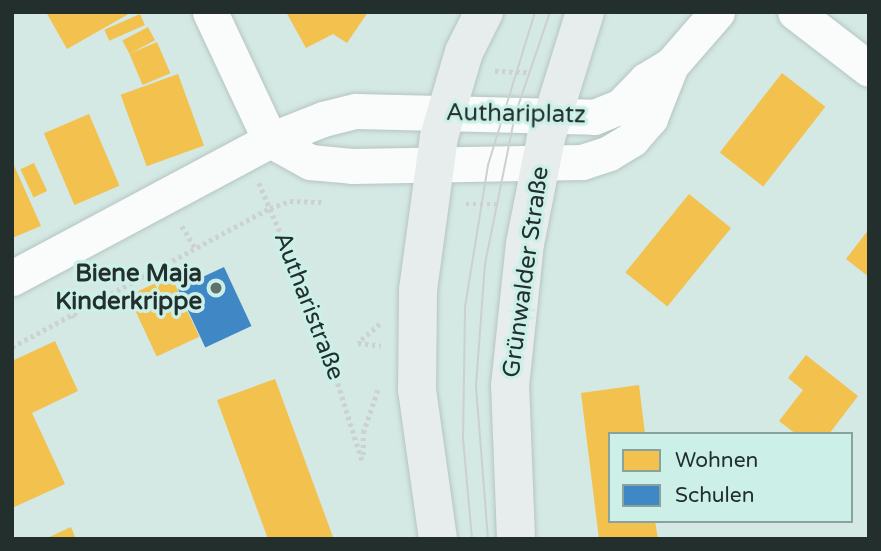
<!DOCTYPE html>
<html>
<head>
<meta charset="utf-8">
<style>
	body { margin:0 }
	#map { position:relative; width:881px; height:551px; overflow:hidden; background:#d4e8e4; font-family:"Varela Round",sans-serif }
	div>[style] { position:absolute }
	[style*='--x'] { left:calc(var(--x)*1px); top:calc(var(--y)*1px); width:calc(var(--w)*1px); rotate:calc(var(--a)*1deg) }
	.homes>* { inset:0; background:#f2c14e; transform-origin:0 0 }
	.schools>* { inset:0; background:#3f88c5; transform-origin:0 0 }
	.path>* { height:4.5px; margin-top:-2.25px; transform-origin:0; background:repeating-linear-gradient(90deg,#ccd2d0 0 3.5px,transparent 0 7px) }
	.roads { filter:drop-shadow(0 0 2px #b5c5c1) drop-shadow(0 0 2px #b5c5c1) }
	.minor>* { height:35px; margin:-17.5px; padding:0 17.5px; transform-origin:17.5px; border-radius:17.5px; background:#f9fcfb }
	.secondary>* { height:38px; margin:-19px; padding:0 19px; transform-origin:19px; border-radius:19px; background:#e7edec }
	.tram>* { height:2px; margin:-1px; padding:0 1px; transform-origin:1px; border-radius:1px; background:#cbd0d0 }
	.dots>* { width:19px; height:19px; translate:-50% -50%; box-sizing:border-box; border:4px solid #ccf0e8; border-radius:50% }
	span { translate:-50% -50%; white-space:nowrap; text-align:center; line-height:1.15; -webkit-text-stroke:7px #ccf0e8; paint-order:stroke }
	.street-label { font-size:24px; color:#222f2d }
	.poi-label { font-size:24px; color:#222f2d; font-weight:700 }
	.right { translate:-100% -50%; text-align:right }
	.frame { position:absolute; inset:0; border:14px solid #222f2d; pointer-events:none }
	.legend { position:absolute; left:608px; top:432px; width:245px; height:91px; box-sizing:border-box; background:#ccf0e8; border:2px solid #88a39d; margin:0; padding:9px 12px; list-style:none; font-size:21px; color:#222f2d }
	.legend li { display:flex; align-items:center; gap:14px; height:35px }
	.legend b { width:35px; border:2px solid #88a39d }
</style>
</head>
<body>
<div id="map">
	<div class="homes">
		<div style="clip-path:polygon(46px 12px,132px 12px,67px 49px)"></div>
		<div style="clip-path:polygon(286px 12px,368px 12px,347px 43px,333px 34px,306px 48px)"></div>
		<div style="left:140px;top:14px;width:12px;height:39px;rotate:66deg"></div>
		<div style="left:148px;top:27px;width:15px;height:29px;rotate:62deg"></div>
		<div style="left:157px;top:42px;width:34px;height:30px;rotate:67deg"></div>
		<div style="left:782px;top:73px;width:55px;height:101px;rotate:38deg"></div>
		<div style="left:178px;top:74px;width:76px;height:61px;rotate:70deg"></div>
		<div style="left:89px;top:114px;width:78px;height:49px;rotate:67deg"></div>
		<div style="clip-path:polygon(12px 161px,41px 226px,12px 238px)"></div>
		<div style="left:34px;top:163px;width:31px;height:15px;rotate:65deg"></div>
		<div style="left:689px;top:194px;width:54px;height:101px;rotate:39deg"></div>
		<div style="clip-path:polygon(869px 229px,869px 277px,846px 259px)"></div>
		<div style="left:171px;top:276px;width:67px;height:47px;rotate:65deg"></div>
		<div style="clip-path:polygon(55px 341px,78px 391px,32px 413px,65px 484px,12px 508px,12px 361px)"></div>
		<div style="clip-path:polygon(806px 355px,858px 396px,829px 434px,796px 434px,779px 421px,803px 390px,788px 378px)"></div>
		<div style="clip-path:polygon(275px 379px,333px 537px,327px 539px,268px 539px,217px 400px)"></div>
		<div style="clip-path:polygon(639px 385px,645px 434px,610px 434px,610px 521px,655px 521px,658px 539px,599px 539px,581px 393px)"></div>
		<div style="clip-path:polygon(71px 527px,76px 539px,45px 539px)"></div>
	</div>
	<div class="schools">
		<div style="left:224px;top:267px;width:65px;height:51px;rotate:65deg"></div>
	</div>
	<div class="path">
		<div style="--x:495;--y:71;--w:33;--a:2"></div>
		<div style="--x:259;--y:183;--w:152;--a:66.8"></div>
		<div style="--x:319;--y:323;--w:147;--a:72.6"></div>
		<div style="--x:466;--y:204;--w:30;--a:0"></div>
		<div style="--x:182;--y:226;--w:27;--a:59"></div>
		<div style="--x:60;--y:290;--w:31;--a:63"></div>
		<div style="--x:380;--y:324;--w:29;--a:139"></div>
		<div style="--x:358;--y:343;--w:23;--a:7"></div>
		<div style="--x:12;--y:347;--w:293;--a:-28.3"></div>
		<div style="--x:270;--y:208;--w:21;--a:-19"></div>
		<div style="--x:290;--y:201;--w:35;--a:2"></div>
		<div style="--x:363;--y:455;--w:22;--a:-90"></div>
		<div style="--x:363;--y:433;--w:46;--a:-71.2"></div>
	</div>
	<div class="roads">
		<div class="minor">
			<div style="--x:210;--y:12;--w:141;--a:64.9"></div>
			<div style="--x:795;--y:12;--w:93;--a:37.6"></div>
			<div style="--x:270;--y:140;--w:46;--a:28.8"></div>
			<div style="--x:310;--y:162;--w:42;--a:5.4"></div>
			<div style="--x:352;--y:166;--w:230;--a:-1"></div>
			<div style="--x:582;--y:162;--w:28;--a:-18"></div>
			<div style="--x:609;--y:153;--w:27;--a:-31"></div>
			<div style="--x:632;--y:139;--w:28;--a:-49"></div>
			<div style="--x:650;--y:118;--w:57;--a:-68.4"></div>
			<div style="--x:12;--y:278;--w:293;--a:-28.1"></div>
			<div style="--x:270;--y:140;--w:57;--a:-21.6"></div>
			<div style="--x:323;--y:119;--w:34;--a:-14"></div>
			<div style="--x:356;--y:111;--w:238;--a:1.4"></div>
			<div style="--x:594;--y:117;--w:29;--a:-22"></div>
			<div style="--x:621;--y:106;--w:36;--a:-46"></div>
			<div style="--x:646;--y:80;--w:29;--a:-31"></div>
			<div style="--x:671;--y:65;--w:70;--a:-49"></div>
		</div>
		<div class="secondary">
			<div style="--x:438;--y:539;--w:150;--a:-98"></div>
			<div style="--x:417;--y:390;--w:100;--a:-89.4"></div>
			<div style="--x:418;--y:290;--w:154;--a:-82.2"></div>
			<div style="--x:439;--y:137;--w:89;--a:-73.6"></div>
			<div style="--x:464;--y:52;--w:45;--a:-63.4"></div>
			<div style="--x:516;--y:539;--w:153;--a:-92.2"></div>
			<div style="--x:510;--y:386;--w:143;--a:-84"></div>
			<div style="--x:525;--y:244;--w:108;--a:-78.8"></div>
			<div style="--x:546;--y:138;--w:132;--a:-72.8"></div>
		</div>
	</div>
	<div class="tram">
		<div style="--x:472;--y:539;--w:100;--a:-95.1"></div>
		<div style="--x:463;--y:439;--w:132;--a:-89.1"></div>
		<div style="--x:465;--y:307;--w:144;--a:-80.8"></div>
		<div style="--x:488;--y:165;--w:160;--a:-72.9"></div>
		<div style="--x:488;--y:539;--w:153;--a:-94.5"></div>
		<div style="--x:476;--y:386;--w:122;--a:-85.8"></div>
		<div style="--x:485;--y:264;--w:152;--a:-78.6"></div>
		<div style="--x:515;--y:115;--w:109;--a:-71.2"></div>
	</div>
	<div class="dots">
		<div style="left:216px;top:288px;background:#60706d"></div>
	</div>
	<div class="street-label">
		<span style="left:516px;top:114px;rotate:1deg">Authariplatz</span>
		<span style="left:526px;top:272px;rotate:-82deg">Grünwalder Straße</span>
		<span style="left:309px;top:306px;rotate:69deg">Autharistraße</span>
	</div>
	<div class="poi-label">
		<span class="right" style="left:202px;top:288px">Biene Maja<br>Kinderkrippe</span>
	</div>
	<div class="frame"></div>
	<ul class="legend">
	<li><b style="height:19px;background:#f2c14e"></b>Wohnen</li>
	<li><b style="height:19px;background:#3f88c5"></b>Schulen</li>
	</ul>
</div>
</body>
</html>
